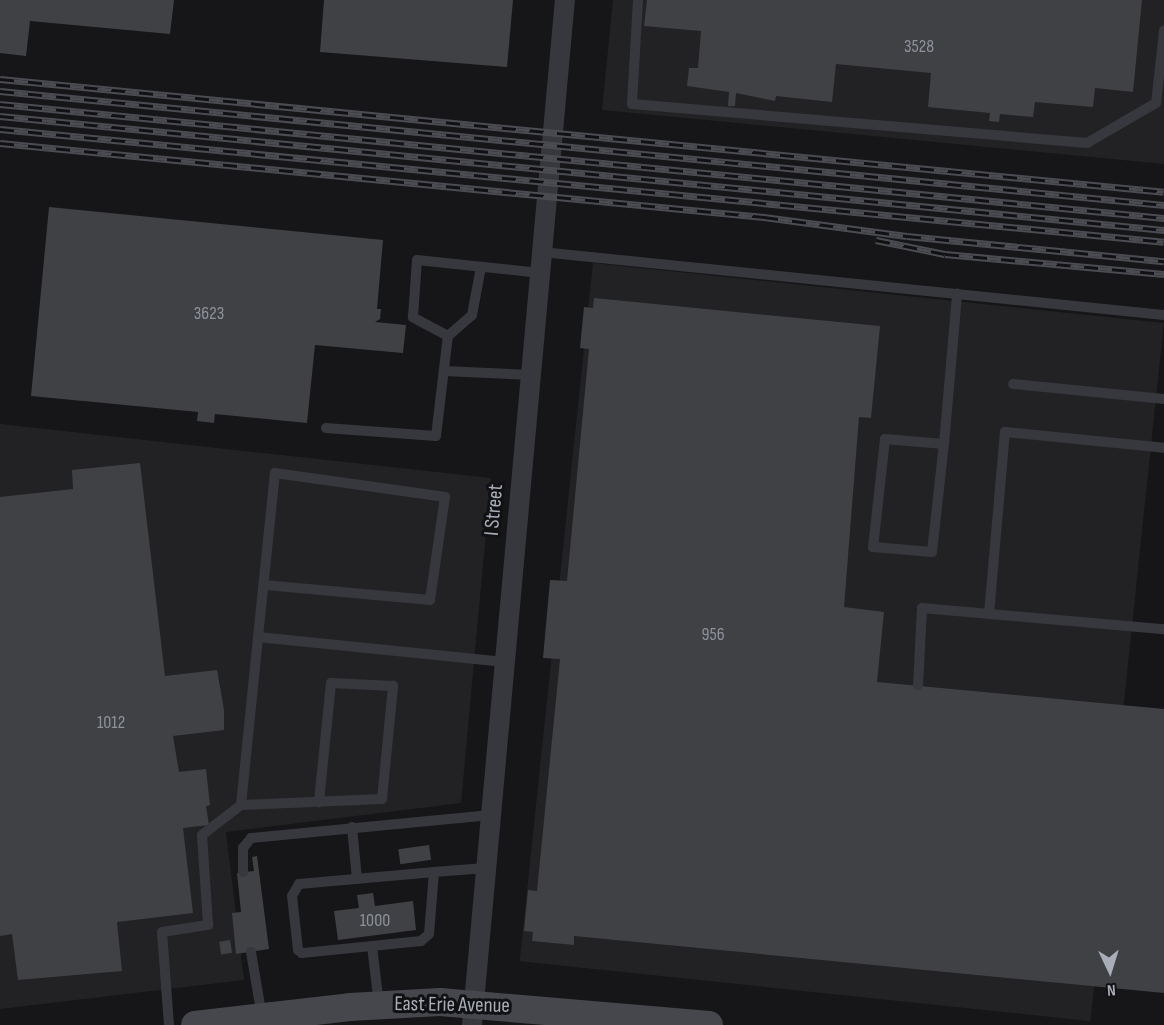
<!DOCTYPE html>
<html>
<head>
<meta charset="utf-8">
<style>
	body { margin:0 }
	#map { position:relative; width:1164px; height:1025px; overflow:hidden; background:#161618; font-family:"Sofia Sans Condensed",sans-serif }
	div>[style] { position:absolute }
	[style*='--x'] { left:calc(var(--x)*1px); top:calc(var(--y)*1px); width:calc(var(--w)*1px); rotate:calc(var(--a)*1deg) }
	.built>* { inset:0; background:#222225; transform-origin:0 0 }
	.building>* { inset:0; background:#404145; transform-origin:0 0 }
	.lane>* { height:10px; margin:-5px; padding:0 5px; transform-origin:5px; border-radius:5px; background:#37383d }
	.street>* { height:20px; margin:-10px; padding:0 10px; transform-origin:10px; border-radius:10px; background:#37383d }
	.secondary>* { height:28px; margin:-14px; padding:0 14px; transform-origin:14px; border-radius:14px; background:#45474d }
	.rail>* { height:7px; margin-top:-3.5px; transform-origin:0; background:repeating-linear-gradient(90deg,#111113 0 14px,#4a4c52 0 28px); box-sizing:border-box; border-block:2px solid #4a4c52 }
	span { translate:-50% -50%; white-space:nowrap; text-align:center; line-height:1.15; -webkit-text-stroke:6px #111113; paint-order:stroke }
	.number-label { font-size:18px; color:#8e929b }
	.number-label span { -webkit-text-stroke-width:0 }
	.street-label { font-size:21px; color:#a8adb8 }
	.north { position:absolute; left:1080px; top:941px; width:60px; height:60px; -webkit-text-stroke:4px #111113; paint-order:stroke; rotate:176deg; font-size:16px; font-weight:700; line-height:24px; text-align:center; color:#a8adb8 }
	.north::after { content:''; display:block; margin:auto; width:21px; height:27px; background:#a8adb8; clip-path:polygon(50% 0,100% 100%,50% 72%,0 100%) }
</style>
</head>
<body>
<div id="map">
	<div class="built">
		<div style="clip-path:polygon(613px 0,1164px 0,1164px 164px,602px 110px)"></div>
		<div style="left:593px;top:263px;width:574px;height:702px;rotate:6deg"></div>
		<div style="clip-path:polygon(0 424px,491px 478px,461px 803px,226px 832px,244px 980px,0 1009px)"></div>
	</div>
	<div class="building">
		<div style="clip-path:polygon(0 0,174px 0,170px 34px,30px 21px,26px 56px,0 53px)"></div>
		<div style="clip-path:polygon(324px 0,513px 0,507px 67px,320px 52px)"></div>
		<div style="clip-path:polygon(647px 0,1142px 0,1133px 92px,1095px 88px,1093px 107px,1035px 102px,1033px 117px,1000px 114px,999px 122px,989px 121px,990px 113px,928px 107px,931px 73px,836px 64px,832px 102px,776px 96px,775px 101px,736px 93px,735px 106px,728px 106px,729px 92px,687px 86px,689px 68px,698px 68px,701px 31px,644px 26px)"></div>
		<div style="clip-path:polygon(49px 207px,383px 240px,377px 309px,381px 309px,380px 319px,375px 322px,406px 325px,403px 353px,315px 345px,307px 423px,215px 414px,214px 423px,197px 421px,198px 412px,31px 396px)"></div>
		<div style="clip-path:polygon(594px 298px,880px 326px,871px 418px,859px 417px,844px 607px,884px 612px,877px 682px,1164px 709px,1164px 993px,574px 936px,574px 945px,532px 941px,533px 932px,524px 931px,528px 890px,537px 891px,560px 659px,543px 658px,550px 580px,567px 581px,589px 349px,580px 348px,584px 307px,593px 308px)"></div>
		<div style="clip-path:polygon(140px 463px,165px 676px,217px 670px,224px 710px,224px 730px,173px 736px,179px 772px,206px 769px,210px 805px,206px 806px,209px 825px,183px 828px,193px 913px,117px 922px,122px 971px,18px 980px,12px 934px,0 936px,0 497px,73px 489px,72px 470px)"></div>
		<div style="left:429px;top:845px;width:15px;height:31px;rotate:82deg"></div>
		<div style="clip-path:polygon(257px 856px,269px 949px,236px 954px,232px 913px,241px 912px,237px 873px,254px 871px,252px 857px)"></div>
		<div style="clip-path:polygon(373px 893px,375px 906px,413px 901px,416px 930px,338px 940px,334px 911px,359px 908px,357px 895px)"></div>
		<div style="left:230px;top:940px;width:13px;height:11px;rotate:81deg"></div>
	</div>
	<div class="lane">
		<div style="--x:638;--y:0;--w:104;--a:93.3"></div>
		<div style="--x:632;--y:104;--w:457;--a:4.9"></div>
		<div style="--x:1087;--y:143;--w:80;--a:-30.1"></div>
		<div style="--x:1156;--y:103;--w:73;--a:-83.7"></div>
		<div style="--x:541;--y:252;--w:626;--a:5.77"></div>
		<div style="--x:448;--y:336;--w:32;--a:-41"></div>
		<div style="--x:472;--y:315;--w:49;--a:-79.4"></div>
		<div style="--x:444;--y:371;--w:87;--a:2.6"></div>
		<div style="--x:1013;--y:384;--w:152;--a:5.7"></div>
		<div style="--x:326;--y:428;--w:110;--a:4.2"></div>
		<div style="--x:436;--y:436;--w:101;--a:-83.2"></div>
		<div style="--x:448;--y:336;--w:40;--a:-152"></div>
		<div style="--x:413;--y:317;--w:57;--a:-86"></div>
		<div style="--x:417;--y:260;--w:124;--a:6"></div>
		<div style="--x:944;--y:444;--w:59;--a:-175.2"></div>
		<div style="--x:885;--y:439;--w:109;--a:96.3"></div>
		<div style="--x:873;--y:547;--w:59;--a:4.8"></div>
		<div style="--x:932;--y:552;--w:109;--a:-83.7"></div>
		<div style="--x:944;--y:444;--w:151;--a:-85"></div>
		<div style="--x:989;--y:614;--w:183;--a:-85"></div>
		<div style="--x:1005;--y:432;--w:160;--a:5.7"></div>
		<div style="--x:258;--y:637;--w:248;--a:5.8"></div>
		<div style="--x:918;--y:685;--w:77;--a:-87"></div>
		<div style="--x:922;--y:608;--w:243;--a:5"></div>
		<div style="--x:241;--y:805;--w:141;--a:-2.4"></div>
		<div style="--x:382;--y:799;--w:114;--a:-84.4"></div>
		<div style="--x:393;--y:686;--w:62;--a:-177.2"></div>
		<div style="--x:331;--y:683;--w:120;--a:95.8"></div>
		<div style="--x:352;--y:827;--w:52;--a:84.5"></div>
		<div style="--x:243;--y:872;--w:24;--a:-90"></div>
		<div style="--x:243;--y:848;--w:13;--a:-51"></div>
		<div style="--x:251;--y:838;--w:241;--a:-5.5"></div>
		<div style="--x:434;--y:872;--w:62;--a:94.6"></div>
		<div style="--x:429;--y:934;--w:11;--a:139"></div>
		<div style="--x:421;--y:941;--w:120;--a:174.2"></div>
		<div style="--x:302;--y:953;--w:5;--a:-143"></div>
		<div style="--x:298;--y:950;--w:54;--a:-96.3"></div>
		<div style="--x:292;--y:896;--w:14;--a:-60"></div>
		<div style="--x:299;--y:884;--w:136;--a:-5.1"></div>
		<div style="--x:434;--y:872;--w:52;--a:-4.4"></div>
		<div style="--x:372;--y:946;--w:59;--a:83.2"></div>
		<div style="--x:251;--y:952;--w:66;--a:80.4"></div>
		<div style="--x:169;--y:1025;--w:93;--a:-94.3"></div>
		<div style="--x:162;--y:932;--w:47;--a:-8.7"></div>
		<div style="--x:208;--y:925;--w:90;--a:-93.8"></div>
		<div style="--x:202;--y:835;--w:49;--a:-37.6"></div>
		<div style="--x:241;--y:805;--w:169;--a:-84.2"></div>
		<div style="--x:258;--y:637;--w:165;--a:-84.1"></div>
		<div style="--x:275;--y:473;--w:172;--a:8"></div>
		<div style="--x:445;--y:497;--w:104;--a:98.3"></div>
		<div style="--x:430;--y:600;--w:167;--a:-174.8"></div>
	</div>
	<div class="street">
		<div style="--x:472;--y:1025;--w:1029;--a:-84.82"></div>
	</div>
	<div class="secondary">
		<div style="--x:195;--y:1025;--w:156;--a:-6.6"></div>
		<div style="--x:350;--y:1007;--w:90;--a:-3.2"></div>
		<div style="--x:440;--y:1002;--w:270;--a:4.9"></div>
	</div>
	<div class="rail">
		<div style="--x:0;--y:79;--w:1169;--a:5.54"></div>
		<div style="--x:0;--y:91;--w:1170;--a:5.59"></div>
		<div style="--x:0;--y:104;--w:1170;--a:5.59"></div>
		<div style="--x:0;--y:116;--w:1170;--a:5.59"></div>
		<div style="--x:0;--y:129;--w:1169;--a:5.54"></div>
		<div style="--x:0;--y:143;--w:768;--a:5.53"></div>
		<div style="--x:764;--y:217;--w:144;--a:7.6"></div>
		<div style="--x:907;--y:236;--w:258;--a:5.6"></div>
		<div style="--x:876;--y:240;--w:70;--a:11.5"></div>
		<div style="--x:945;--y:254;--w:220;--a:5.2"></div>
	</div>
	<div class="number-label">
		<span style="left:919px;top:47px">3528</span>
		<span style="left:209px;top:314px">3623</span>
		<span style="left:713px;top:635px">956</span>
		<span style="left:111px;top:723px">1012</span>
		<span style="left:375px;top:921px">1000</span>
	</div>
	<div class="street-label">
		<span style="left:494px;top:510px;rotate:-85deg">I Street</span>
		<span style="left:452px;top:1005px;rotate:1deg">East Erie Avenue</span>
	</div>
	<div class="north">N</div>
</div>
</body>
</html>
